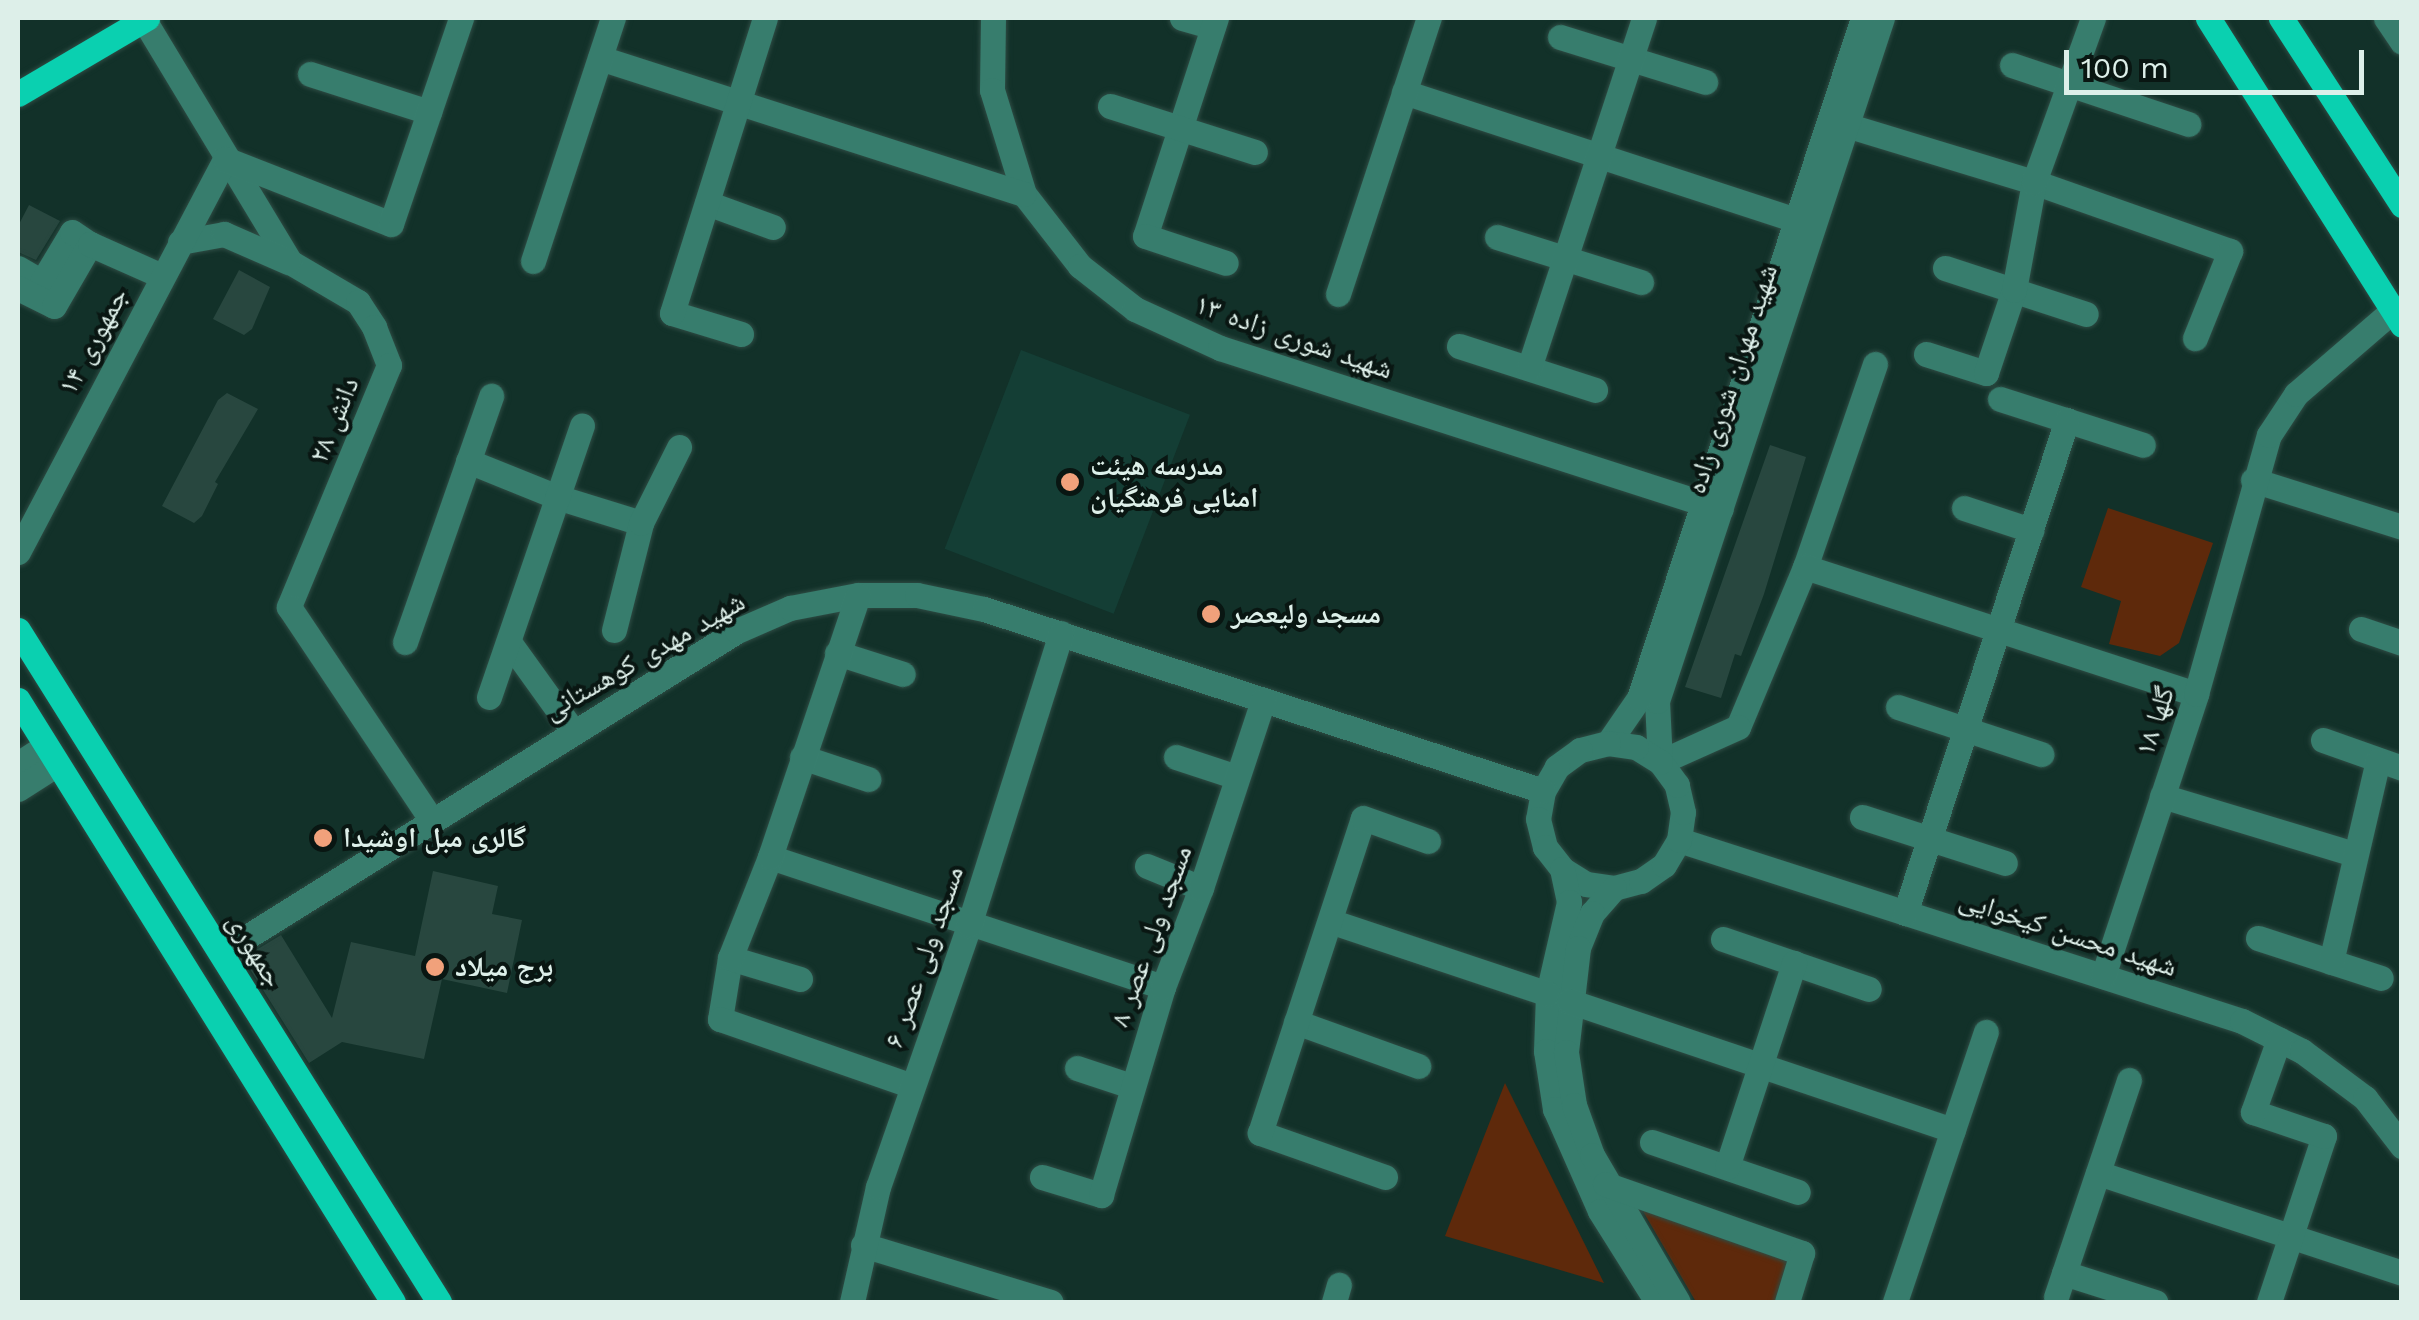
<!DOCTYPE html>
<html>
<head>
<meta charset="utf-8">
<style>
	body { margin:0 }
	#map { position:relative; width:2419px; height:1320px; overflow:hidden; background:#123129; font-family:"Work Sans","Noto Naskh Arabic",sans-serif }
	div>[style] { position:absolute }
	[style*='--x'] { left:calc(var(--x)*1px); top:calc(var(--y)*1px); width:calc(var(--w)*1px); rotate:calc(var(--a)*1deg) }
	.built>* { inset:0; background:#143e35; transform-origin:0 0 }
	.green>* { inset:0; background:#5e290b }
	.building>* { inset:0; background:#28473f }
	.roads { filter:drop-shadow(0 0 2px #2e4c44) drop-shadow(0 0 2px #2e4c44) }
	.minor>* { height:25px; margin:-12.5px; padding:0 12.5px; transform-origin:12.5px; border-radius:12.5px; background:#377d6d }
	.major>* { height:25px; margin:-12.5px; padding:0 12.5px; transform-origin:12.5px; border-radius:12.5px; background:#0ad0b0 }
	.dots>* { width:28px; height:28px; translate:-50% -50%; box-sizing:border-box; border:5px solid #091612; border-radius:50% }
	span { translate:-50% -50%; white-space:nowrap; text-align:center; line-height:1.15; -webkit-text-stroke:8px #091612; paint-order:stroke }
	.street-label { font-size:28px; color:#ddefe9 }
	.poi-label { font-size:28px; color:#ddefe9; font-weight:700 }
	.left { translate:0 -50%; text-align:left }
	.frame { position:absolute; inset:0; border:20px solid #ddefe9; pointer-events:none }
	.scale { position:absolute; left:2064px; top:50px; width:300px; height:45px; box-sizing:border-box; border:5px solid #ddefe9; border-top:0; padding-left:12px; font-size:30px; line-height:35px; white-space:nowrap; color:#ddefe9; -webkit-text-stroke:8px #091612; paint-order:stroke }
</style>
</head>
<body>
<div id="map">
	<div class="built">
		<div style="left:1021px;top:350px;width:181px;height:213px;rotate:21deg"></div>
	</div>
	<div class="green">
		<div style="clip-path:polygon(2108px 508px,2213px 543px,2179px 643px,2160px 656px,2109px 644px,2121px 601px,2081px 587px)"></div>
		<div style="clip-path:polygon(1505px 1083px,1604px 1283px,1445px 1236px)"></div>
		<div style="clip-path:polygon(1641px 1208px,1791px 1262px,1778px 1302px,1696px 1302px)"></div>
	</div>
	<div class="building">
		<div style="clip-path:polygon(29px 205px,60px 221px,36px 260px,18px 252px,18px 226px)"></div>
		<div style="clip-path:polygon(239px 270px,270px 287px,252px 329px,244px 335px,213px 319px)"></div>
		<div style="clip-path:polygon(227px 393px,258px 409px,215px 482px,218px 484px,202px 516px,194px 523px,162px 506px,218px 400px)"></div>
		<div style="clip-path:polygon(1770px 445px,1806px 457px,1764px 594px,1741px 656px,1735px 654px,1721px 698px,1685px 687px)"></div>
		<div style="clip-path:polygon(433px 871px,498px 886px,492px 914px,522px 920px,507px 993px,442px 979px,424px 1059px,342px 1042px,309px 1063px,243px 958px,281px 935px,332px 1018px,351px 942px,415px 956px)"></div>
	</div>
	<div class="roads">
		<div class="minor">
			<div style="--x:993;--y:18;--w:72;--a:90.8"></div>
			<div style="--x:992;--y:90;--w:109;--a:72.9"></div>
			<div style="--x:1024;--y:194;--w:91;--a:52.1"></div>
			<div style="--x:1080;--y:266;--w:70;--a:38"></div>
			<div style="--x:1135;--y:309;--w:94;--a:24.6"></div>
			<div style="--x:1220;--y:348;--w:526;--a:17.82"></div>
			<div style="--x:1182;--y:18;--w:32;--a:16"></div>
			<div style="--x:1216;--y:18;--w:229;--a:108"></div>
			<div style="--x:1145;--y:236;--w:85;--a:18.4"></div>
			<div style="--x:2386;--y:18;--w:29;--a:56"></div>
			<div style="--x:144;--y:20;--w:283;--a:58.9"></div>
			<div style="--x:290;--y:262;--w:79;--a:30.5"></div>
			<div style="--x:358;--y:302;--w:30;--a:57"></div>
			<div style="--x:374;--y:327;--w:41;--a:68.5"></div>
			<div style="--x:389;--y:365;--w:262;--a:112.5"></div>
			<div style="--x:289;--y:607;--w:255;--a:56.2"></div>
			<div style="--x:1560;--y:37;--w:152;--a:17.2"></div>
			<div style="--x:600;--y:58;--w:445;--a:17.8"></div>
			<div style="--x:2012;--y:65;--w:186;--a:18.5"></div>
			<div style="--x:310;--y:74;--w:125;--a:17.7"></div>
			<div style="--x:1404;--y:92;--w:430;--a:18.1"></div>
			<div style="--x:1110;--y:106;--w:152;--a:17.6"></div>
			<div style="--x:1846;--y:125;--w:196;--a:16.9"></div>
			<div style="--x:2034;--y:182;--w:208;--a:19.4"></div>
			<div style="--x:2230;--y:251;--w:94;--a:111.9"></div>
			<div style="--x:707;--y:203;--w:70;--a:20"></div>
			<div style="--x:1497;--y:237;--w:151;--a:17.4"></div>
			<div style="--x:180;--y:242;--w:45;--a:-10.3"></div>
			<div style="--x:224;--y:234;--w:70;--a:23.6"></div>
			<div style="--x:533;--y:261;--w:256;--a:-71.8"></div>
			<div style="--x:18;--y:268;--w:28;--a:30"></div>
			<div style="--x:42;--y:282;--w:58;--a:-59"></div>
			<div style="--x:72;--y:232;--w:22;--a:34"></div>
			<div style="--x:1945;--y:268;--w:148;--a:18.1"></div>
			<div style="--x:18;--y:288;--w:40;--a:26.6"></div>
			<div style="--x:54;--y:306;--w:72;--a:-59.9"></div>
			<div style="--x:90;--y:244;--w:79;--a:24"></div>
			<div style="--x:1338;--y:294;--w:291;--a:-71.8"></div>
			<div style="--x:741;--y:334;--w:72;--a:-163.1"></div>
			<div style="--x:672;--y:313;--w:309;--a:-72.5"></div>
			<div style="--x:1459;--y:346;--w:143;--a:17.9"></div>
			<div style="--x:1926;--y:354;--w:63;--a:17.6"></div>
			<div style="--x:1986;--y:373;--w:88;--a:-71.4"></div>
			<div style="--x:2014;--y:290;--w:110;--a:-79.5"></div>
			<div style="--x:2034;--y:182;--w:174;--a:-70.2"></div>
			<div style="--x:1875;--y:364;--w:215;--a:109"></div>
			<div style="--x:1805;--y:567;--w:173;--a:112.7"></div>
			<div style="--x:1738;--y:727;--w:85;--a:155.8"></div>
			<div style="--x:1660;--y:762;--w:61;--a:-92.8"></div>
			<div style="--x:1657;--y:701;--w:719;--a:-71.77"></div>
			<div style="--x:1529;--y:368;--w:368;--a:-71.8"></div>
			<div style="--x:2000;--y:399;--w:150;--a:17.8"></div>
			<div style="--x:468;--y:461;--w:96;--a:22"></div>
			<div style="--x:557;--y:497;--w:88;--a:17.2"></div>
			<div style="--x:2253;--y:480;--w:156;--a:17.5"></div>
			<div style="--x:1964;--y:508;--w:71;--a:18.2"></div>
			<div style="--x:18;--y:552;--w:444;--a:-62.2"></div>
			<div style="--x:225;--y:159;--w:178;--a:21.4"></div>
			<div style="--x:391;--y:224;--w:218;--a:-71.2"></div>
			<div style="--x:1805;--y:567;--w:411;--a:18"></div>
			<div style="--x:2361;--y:629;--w:43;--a:18.9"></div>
			<div style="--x:614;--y:630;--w:110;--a:-75.8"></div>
			<div style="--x:641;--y:523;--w:85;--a:-63.4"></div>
			<div style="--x:405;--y:642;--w:261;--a:-70.7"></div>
			<div style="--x:509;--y:642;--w:110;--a:54.3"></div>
			<div style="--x:837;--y:653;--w:69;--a:17.7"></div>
			<div style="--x:489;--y:697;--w:287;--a:-71.1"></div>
			<div style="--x:1898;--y:707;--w:151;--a:18.2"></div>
			<div style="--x:2323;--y:740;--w:84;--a:19.5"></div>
			<div style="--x:1608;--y:743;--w:55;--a:-55.4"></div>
			<div style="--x:1639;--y:698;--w:716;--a:-71.77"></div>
			<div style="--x:802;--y:757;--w:70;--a:18.4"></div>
			<div style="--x:1176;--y:757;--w:64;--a:18.2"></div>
			<div style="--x:18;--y:764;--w:33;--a:-33"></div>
			<div style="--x:18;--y:789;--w:46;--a:-32.7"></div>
			<div style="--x:2162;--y:796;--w:201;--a:16.8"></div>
			<div style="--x:1862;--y:817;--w:150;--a:17.8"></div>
			<div style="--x:1679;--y:840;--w:591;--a:17.82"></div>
			<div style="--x:2242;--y:1021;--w:67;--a:26.6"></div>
			<div style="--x:2302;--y:1051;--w:79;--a:36.7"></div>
			<div style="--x:2365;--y:1098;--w:61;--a:52.4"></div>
			<div style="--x:770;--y:857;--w:414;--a:18.3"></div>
			<div style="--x:1147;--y:866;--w:58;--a:22.2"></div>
			<div style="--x:1562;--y:869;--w:28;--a:32"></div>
			<div style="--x:1586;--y:884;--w:28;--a:8"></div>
			<div style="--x:1614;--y:888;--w:28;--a:-15"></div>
			<div style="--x:1641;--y:881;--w:28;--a:-35"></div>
			<div style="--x:1664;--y:865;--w:29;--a:-59"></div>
			<div style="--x:1679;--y:840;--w:28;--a:-82"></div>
			<div style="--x:1683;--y:812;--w:28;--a:-103"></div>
			<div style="--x:1677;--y:785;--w:29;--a:-126"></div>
			<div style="--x:1660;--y:762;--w:28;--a:-148"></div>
			<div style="--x:1636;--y:747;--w:28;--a:-172"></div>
			<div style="--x:1608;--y:743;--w:29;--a:166"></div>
			<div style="--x:1580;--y:750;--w:29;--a:144"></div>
			<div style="--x:1557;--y:767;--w:28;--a:120"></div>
			<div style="--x:1543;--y:791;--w:28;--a:100"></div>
			<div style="--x:1538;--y:819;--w:29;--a:76"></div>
			<div style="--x:1545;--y:847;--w:28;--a:52"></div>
			<div style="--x:1562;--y:869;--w:34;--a:78"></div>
			<div style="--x:1569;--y:902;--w:94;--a:102.9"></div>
			<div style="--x:1548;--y:994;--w:57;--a:92"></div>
			<div style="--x:1546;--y:1051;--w:59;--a:81.2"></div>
			<div style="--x:1555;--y:1109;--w:111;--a:66.2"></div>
			<div style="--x:1600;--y:1211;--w:107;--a:57.9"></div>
			<div style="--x:1614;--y:888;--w:33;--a:131"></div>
			<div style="--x:1592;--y:913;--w:38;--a:112"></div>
			<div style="--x:1578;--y:948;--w:105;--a:96.6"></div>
			<div style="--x:1566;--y:1052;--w:54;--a:81.4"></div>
			<div style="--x:1574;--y:1105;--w:53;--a:70.2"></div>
			<div style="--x:1592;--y:1155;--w:170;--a:59.7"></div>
			<div style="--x:1905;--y:913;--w:519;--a:-71.81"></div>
			<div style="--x:1330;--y:921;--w:230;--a:18.5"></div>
			<div style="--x:2258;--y:938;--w:129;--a:18"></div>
			<div style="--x:1723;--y:939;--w:154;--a:18.9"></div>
			<div style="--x:221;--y:953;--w:608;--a:-31.97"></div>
			<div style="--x:737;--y:631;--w:58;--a:-23.5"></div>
			<div style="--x:790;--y:608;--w:69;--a:-10.8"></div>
			<div style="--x:858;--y:595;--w:59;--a:0"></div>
			<div style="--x:917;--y:595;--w:68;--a:11.8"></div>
			<div style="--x:984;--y:609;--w:588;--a:18.03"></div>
			<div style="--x:730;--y:958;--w:62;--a:99.3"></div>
			<div style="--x:720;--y:1019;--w:203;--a:19.2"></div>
			<div style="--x:2331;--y:962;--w:207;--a:-76.9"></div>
			<div style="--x:2103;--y:976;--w:297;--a:-71.7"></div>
			<div style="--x:2196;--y:694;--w:269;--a:-74.3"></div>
			<div style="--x:2269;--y:435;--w:49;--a:-56.6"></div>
			<div style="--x:2296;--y:394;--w:127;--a:-40.8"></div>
			<div style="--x:800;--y:979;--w:73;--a:-163.3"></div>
			<div style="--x:730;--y:958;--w:109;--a:-68.4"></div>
			<div style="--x:770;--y:857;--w:276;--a:-71.4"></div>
			<div style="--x:1569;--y:1001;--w:405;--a:18.6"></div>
			<div style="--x:1296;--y:1022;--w:130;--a:19.8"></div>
			<div style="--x:1077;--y:1068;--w:57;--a:18.4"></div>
			<div style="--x:1652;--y:1142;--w:154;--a:18.9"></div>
			<div style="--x:1727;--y:1167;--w:215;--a:-71.8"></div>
			<div style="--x:2098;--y:1173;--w:320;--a:18.2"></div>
			<div style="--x:1042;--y:1177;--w:62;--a:17"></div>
			<div style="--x:1101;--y:1195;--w:217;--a:-73.4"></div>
			<div style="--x:1163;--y:987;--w:106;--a:-69"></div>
			<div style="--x:1201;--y:888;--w:198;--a:-71.7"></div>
			<div style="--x:1385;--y:1177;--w:133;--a:-160.6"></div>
			<div style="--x:1260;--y:1133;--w:331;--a:-71.9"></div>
			<div style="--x:1363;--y:818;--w:69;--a:19.5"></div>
			<div style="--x:1605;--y:1184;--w:209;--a:19.3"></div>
			<div style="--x:1802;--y:1253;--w:51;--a:107"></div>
			<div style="--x:863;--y:1245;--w:196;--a:16.9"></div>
			<div style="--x:2064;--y:1273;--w:96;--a:17.7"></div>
			<div style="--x:2056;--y:1297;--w:229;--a:-71.4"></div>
			<div style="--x:852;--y:1302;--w:118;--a:-77.3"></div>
			<div style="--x:878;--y:1187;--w:277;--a:-70.8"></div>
			<div style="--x:969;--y:925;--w:306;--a:-72.5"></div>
			<div style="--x:1334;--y:1302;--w:18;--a:-74"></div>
			<div style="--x:1895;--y:1302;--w:285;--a:-71.4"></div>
			<div style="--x:2269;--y:1302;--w:175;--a:-71.7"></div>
			<div style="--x:2324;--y:1136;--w:75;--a:-161.3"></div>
			<div style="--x:2253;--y:1112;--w:77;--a:-70.4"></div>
		</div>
		<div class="major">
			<div style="--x:2208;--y:18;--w:363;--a:57.7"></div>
			<div style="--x:2281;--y:18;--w:223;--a:57.1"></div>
			<div style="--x:18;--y:94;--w:150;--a:-30.5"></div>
			<div style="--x:18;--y:630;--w:793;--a:57.93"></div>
			<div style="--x:18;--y:700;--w:709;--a:58.08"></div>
		</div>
	</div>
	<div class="dots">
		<div style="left:1070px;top:482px;background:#f1a17b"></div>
		<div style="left:1211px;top:614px;background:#f1a17b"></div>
		<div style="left:323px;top:838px;background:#f1a17b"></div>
		<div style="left:435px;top:967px;background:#f1a17b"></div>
	</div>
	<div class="street-label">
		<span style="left:1294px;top:337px;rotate:19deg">شهید شوری زاده ۱۳</span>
		<span style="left:93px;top:341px;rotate:-62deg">جمهوری ۱۴</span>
		<span style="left:1732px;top:379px;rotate:-72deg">شهید مهران شوری زاده</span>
		<span style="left:334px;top:420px;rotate:-68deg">دانش ۲۸</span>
		<span style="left:644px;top:656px;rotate:-30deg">شهید مهدی کوهستانی</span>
		<span style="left:2155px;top:721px;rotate:-72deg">گلها ۱۸</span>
		<span style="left:2068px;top:933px;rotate:18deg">شهید محسن کیخوایی</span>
		<span style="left:1151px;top:936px;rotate:-70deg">مسجد ولی عصر ۸</span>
		<span style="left:255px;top:950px;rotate:58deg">جمهوری</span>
		<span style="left:924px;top:957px;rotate:-71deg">مسجد ولی عصر ۶</span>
	</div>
	<div class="poi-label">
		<span class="left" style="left:1090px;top:482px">مدرسه هیئت<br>امنایی فرهنگیان</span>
		<span class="left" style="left:1231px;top:614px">مسجد ولیعصر</span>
		<span class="left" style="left:343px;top:838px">گالری مبل اوشیدا</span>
		<span class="left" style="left:455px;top:967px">برج میلاد</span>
	</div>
	<div class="frame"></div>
	<div class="scale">100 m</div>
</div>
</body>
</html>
